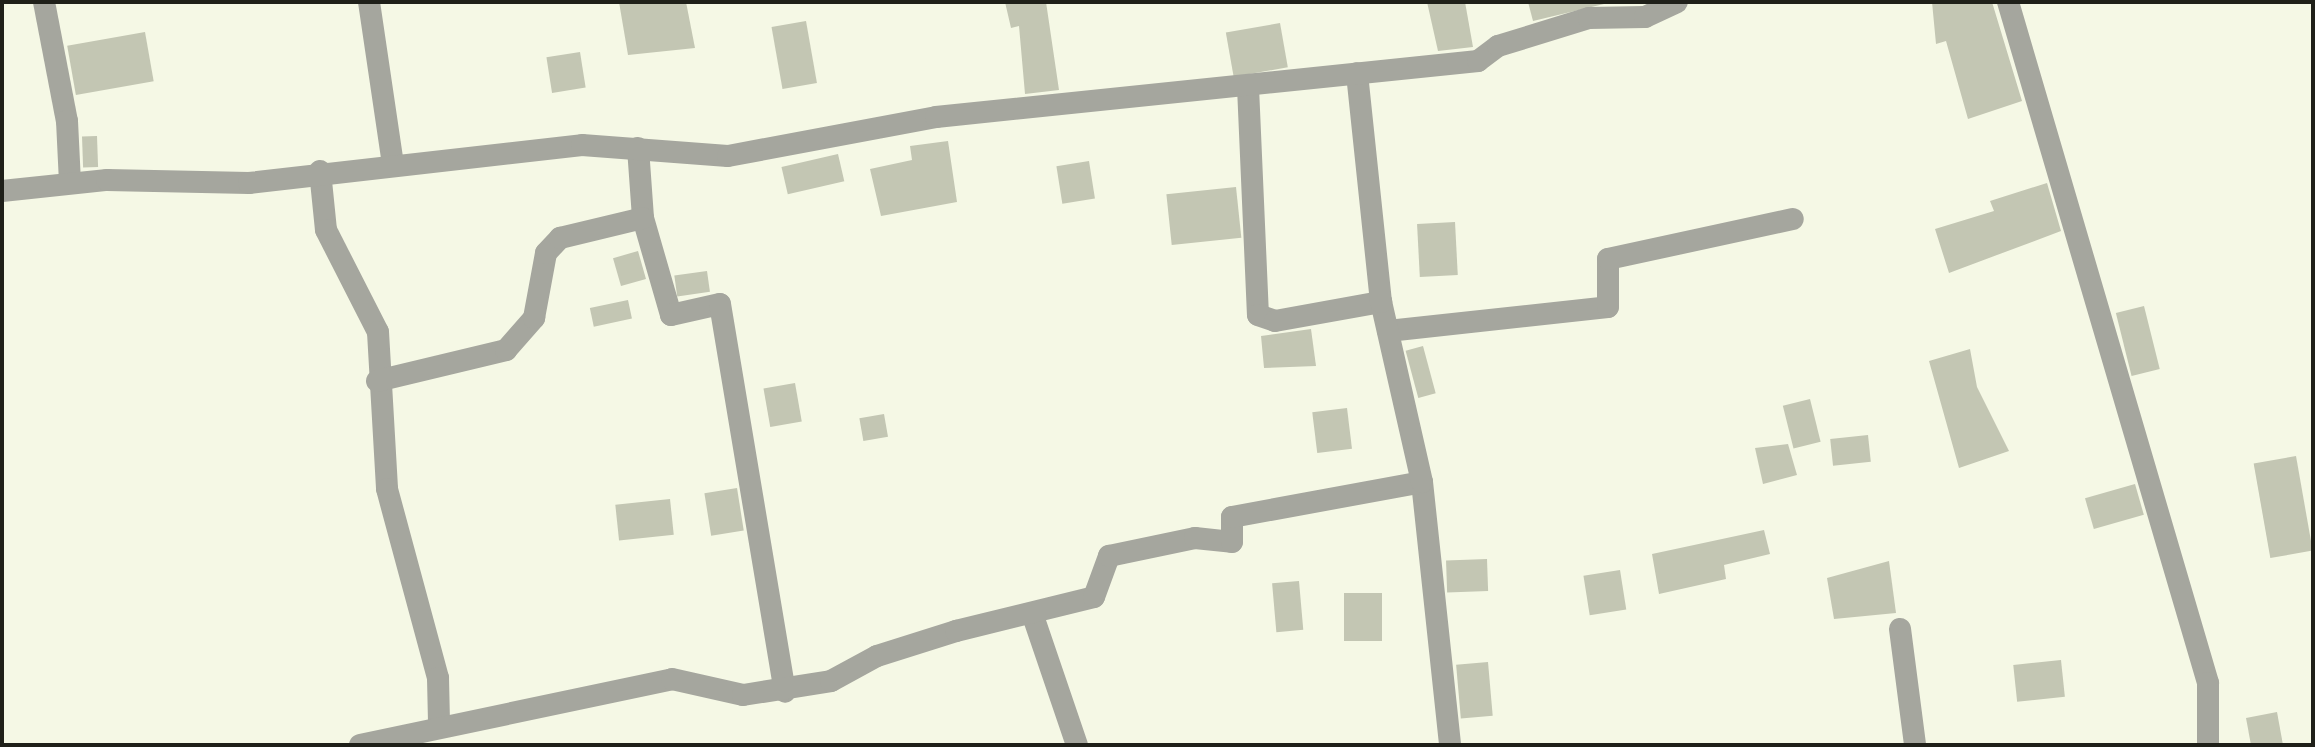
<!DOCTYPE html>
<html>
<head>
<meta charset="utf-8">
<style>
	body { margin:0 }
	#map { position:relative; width:2315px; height:747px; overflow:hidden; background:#f5f8e5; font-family:Montserrat,sans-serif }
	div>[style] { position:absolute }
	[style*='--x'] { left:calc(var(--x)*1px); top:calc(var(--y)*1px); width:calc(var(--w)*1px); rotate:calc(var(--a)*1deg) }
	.building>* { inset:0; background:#c3c6b3; transform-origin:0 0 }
	.minor>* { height:22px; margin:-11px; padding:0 11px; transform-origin:11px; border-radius:11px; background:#a5a69e }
	.tertiary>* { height:22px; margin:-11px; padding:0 11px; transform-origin:11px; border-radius:11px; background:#a5a69e }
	span { translate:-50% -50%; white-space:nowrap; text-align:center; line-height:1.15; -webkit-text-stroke:6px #f5f8e5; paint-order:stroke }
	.frame { position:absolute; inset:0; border:4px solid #1f2019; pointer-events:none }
</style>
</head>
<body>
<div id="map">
	<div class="building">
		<div style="clip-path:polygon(619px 2px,686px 2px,695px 48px,628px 55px)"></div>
		<div style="clip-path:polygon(1005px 2px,1046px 2px,1059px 90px,1025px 94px,1019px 26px,1011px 28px)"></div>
		<div style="clip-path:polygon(1427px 2px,1465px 2px,1473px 47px,1438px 51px)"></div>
		<div style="clip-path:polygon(1528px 2px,1604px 2px,1604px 4px,1533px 21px)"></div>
		<div style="clip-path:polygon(1932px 2px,1992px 2px,2022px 101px,1968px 119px,1946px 41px,1936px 44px)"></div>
		<div style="left:806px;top:21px;width:63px;height:35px;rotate:80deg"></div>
		<div style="left:1280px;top:23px;width:45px;height:55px;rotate:80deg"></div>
		<div style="left:145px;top:32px;width:50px;height:79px;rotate:80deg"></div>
		<div style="left:580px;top:52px;width:36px;height:34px;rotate:81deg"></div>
		<div style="left:97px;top:136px;width:31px;height:15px;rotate:88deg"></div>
		<div style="clip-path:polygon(948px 141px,957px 202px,881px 216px,870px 169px,912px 160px,910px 146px)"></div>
		<div style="left:838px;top:154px;width:28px;height:58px;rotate:77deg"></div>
		<div style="left:1089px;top:161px;width:38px;height:33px;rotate:81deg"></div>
		<div style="clip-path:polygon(2047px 183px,2061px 231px,1949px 273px,1935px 229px,1994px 211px,1990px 201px)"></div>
		<div style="left:1236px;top:187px;width:51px;height:70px;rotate:84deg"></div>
		<div style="left:1455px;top:222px;width:53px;height:38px;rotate:87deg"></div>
		<div style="left:638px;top:251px;width:29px;height:26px;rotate:74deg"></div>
		<div style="left:707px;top:271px;width:21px;height:33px;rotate:82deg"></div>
		<div style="left:628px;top:300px;width:19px;height:39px;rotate:78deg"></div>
		<div style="left:2144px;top:306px;width:65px;height:29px;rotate:76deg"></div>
		<div style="clip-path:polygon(1311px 329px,1316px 366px,1264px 368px,1261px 336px)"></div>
		<div style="left:1423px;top:346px;width:49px;height:18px;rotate:75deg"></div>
		<div style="clip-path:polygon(1970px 349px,1977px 387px,2009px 451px,1959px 468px,1929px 361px)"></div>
		<div style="left:795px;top:383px;width:39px;height:32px;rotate:80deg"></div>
		<div style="left:1810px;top:399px;width:44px;height:28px;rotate:76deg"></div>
		<div style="left:1347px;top:408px;width:41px;height:35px;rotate:83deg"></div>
		<div style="left:884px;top:414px;width:23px;height:25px;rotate:80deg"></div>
		<div style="left:1868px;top:435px;width:27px;height:38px;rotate:84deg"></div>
		<div style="clip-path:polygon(1788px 444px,1797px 475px,1763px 484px,1755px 448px)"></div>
		<div style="left:2296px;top:456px;width:96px;height:43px;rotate:80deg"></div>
		<div style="left:2135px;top:484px;width:32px;height:52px;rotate:74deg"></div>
		<div style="left:737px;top:488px;width:43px;height:33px;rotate:81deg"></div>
		<div style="left:670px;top:499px;width:36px;height:55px;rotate:84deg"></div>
		<div style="clip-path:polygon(1764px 530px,1770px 554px,1724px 565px,1726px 579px,1659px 594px,1652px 554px)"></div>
		<div style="left:1487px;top:559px;width:32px;height:41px;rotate:88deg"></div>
		<div style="clip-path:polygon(1889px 561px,1896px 613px,1834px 619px,1827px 578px)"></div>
		<div style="left:1620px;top:570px;width:40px;height:37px;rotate:81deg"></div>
		<div style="left:1299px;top:581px;width:49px;height:27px;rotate:85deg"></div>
		<div style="left:1344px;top:593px;width:38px;height:48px"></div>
		<div style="left:2061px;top:660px;width:37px;height:48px;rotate:84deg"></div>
		<div style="left:1488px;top:662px;width:54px;height:32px;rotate:85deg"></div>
		<div style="clip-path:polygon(2277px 712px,2283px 745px,2251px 745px,2246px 718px)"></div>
	</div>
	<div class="minor">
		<div style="--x:44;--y:2;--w:121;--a:79.1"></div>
		<div style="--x:67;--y:121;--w:62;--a:87.2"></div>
		<div style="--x:369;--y:2;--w:164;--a:81.6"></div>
		<div style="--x:2008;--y:2;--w:710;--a:73.63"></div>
		<div style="--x:2208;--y:683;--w:62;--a:90"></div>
		<div style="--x:1248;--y:87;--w:228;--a:87.5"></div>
		<div style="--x:1258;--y:315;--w:18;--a:19"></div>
		<div style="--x:1275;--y:321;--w:108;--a:-10.2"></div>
		<div style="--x:638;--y:148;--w:70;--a:85.9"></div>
		<div style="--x:643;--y:218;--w:101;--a:73.9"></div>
		<div style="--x:671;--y:315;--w:50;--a:-12.7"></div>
		<div style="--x:720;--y:304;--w:393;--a:80.5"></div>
		<div style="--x:320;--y:171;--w:59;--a:84.2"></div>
		<div style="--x:326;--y:230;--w:114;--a:63"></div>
		<div style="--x:378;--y:332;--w:157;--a:86.7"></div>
		<div style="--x:387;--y:489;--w:196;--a:74.9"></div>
		<div style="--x:438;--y:678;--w:45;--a:88.7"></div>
		<div style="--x:1388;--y:331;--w:221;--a:-6.2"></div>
		<div style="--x:1608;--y:307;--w:48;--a:-90"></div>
		<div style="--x:1608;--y:259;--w:189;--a:-12.2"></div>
		<div style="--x:377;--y:381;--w:133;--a:-13.5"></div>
		<div style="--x:506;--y:350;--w:43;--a:-48.8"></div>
		<div style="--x:534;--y:318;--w:66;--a:-79.5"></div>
		<div style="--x:546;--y:253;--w:21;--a:-47"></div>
		<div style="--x:560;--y:238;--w:85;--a:-13.5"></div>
		<div style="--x:1422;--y:482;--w:264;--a:83.9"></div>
		<div style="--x:1032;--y:613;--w:139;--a:71.2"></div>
		<div style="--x:1900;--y:629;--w:117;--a:82.6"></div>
		<div style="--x:360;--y:745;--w:319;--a:-11.9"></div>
		<div style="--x:672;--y:679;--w:73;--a:12.7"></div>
		<div style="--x:743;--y:695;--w:89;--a:-9"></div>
		<div style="--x:831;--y:681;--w:52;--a:-28.5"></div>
		<div style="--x:877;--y:656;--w:83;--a:-17.6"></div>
		<div style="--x:956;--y:631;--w:142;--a:-13.8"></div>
		<div style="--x:1094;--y:597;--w:44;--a:-69.9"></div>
		<div style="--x:1109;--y:556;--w:88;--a:-11.8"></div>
		<div style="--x:1195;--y:538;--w:37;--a:6"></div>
		<div style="--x:1232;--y:542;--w:25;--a:-90"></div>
		<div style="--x:1232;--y:517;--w:193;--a:-10.4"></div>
		<div style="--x:1422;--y:482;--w:185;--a:-102.8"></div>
		<div style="--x:1381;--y:302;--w:230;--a:-96"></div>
	</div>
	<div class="tertiary">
		<div style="--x:2;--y:191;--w:106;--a:-6"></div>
		<div style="--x:107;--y:180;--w:142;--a:1.2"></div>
		<div style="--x:249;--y:183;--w:335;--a:-6.5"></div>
		<div style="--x:582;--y:145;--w:146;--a:4.3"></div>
		<div style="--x:728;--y:156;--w:212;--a:-10.6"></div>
		<div style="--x:936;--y:117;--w:545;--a:-5.9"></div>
		<div style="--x:1478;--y:61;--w:25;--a:-37"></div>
		<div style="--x:1498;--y:46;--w:95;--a:-17.1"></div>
		<div style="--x:1589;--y:18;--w:56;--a:-1"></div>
		<div style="--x:1645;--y:17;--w:35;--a:-25"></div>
	</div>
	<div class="frame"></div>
</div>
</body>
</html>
